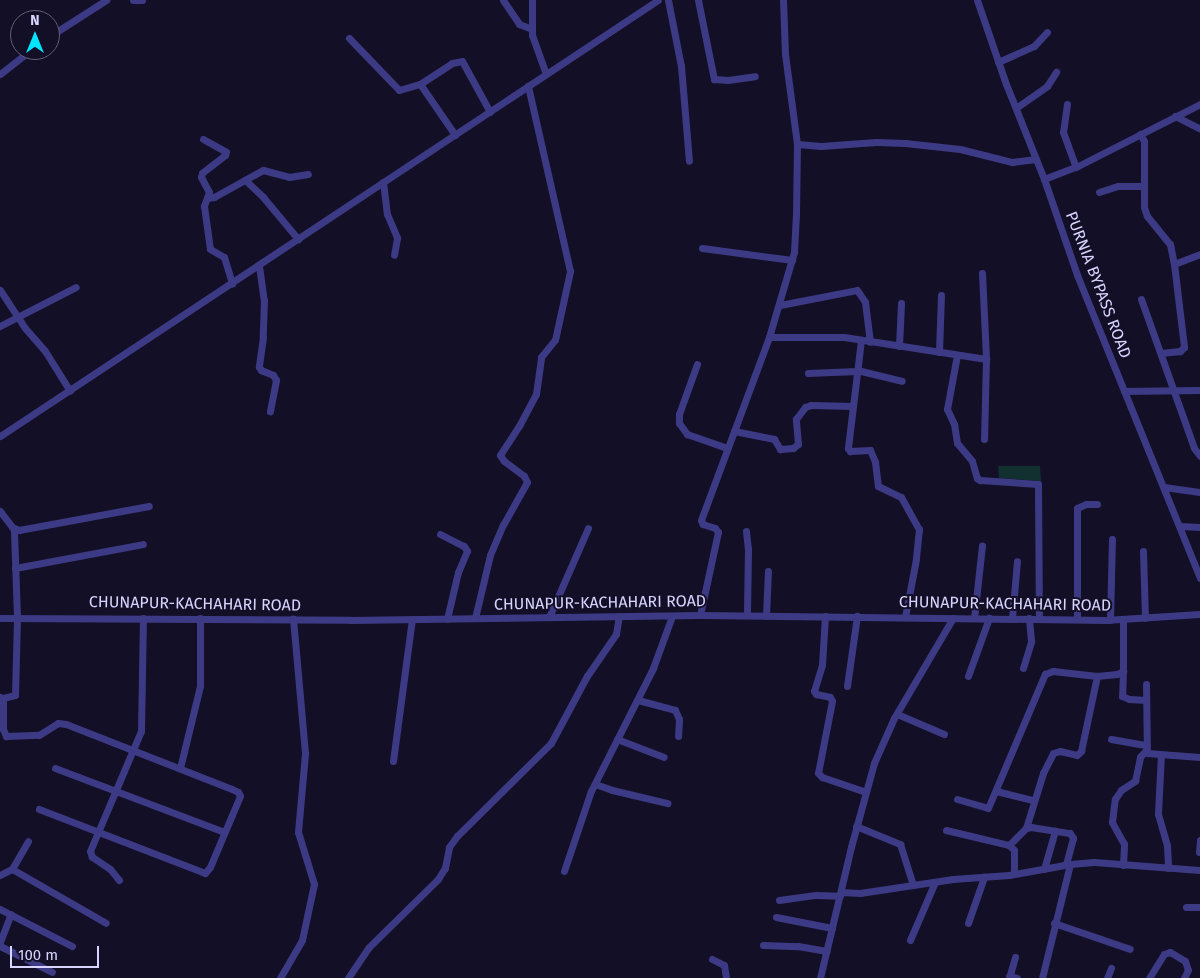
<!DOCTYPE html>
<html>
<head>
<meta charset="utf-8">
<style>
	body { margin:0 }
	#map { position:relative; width:1200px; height:978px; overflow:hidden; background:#130f26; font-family:"Fira Sans",sans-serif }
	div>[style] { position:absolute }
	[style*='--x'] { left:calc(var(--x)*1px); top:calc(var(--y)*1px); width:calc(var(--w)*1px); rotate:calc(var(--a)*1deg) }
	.green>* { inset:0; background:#12302f }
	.minor>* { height:7px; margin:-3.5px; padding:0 3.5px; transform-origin:3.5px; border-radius:3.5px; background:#3d3a85 }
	span { translate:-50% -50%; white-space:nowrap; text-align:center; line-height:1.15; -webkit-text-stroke:4px #130f26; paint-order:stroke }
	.street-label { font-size:16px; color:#d9d4ff }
	.north { position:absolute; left:10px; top:10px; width:50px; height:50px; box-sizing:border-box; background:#130f26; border:1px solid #625e7d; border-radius:50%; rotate:0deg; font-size:14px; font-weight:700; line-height:20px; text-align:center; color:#d9d4ff }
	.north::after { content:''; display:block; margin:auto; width:18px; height:22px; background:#00e5ff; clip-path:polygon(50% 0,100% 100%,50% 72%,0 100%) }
	.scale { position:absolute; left:10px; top:946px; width:89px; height:22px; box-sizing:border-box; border:2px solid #d9d4ff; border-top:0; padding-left:6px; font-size:15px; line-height:18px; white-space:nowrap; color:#d9d4ff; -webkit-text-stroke:4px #130f26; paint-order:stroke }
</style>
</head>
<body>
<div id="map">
	<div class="green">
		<div style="clip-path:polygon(998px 466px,1040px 466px,1041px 481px,999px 478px)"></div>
	</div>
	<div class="minor">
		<div style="--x:133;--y:0;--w:9;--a:0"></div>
		<div style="--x:503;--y:0;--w:29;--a:56"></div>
		<div style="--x:519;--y:24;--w:14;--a:21"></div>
		<div style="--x:532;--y:0;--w:35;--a:90"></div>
		<div style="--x:532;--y:35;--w:41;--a:70.3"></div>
		<div style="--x:668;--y:0;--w:67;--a:78.9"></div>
		<div style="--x:681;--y:66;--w:95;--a:85.2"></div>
		<div style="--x:698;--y:0;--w:81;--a:78.6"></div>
		<div style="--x:714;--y:79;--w:14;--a:4"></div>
		<div style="--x:728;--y:80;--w:27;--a:-8"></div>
		<div style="--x:977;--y:0;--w:89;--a:71"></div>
		<div style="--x:1006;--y:84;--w:102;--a:68.2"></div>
		<div style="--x:1044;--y:179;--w:102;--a:71"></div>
		<div style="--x:1077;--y:275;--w:327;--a:67.9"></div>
		<div style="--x:50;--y:36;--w:67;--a:-32.7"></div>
		<div style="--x:349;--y:38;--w:72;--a:46.1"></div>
		<div style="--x:399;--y:90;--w:22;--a:-16"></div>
		<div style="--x:420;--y:84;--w:38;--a:-33"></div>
		<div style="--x:452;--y:63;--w:10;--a:-11"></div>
		<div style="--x:462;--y:61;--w:58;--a:61.2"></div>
		<div style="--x:998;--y:62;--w:39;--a:-24"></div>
		<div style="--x:1034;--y:46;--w:19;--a:-47"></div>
		<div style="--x:0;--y:74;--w:39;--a:-38"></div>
		<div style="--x:420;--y:84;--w:62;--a:55.5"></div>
		<div style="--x:1067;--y:104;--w:28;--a:98"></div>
		<div style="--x:1063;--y:132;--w:37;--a:70"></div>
		<div style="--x:1016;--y:108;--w:38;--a:-35"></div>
		<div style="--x:1047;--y:86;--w:17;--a:-57"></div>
		<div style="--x:1175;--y:116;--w:28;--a:27"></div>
		<div style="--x:1140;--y:134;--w:8;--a:60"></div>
		<div style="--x:1144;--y:141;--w:66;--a:90"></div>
		<div style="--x:1144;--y:207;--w:9;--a:72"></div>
		<div style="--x:1147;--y:216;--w:36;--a:51"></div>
		<div style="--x:1170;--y:244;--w:20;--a:79"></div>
		<div style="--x:1174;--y:264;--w:84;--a:83.1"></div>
		<div style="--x:1184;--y:347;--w:6;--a:135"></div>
		<div style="--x:1180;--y:351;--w:19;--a:174"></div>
		<div style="--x:203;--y:139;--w:26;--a:29"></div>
		<div style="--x:226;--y:152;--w:3;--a:108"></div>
		<div style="--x:225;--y:155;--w:29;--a:142"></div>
		<div style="--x:202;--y:173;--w:4;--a:104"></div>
		<div style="--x:201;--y:177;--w:17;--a:62"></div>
		<div style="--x:209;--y:192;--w:15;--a:110"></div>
		<div style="--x:204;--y:206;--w:43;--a:82.1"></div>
		<div style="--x:210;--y:249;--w:16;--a:30"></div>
		<div style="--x:224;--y:257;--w:28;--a:73"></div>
		<div style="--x:797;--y:144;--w:24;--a:5"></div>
		<div style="--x:821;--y:146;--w:55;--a:-4.2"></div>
		<div style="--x:876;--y:142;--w:29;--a:2"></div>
		<div style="--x:905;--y:143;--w:55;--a:6.2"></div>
		<div style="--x:960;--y:149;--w:54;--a:14"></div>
		<div style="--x:1012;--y:162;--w:24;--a:-7"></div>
		<div style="--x:1044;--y:179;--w:34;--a:-21"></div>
		<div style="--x:1076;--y:167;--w:139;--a:-26.9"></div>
		<div style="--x:245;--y:180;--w:25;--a:43"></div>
		<div style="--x:263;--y:197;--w:55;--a:50.2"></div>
		<div style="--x:383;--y:182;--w:32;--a:83"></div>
		<div style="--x:387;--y:214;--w:26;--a:67"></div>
		<div style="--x:397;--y:238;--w:17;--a:100"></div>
		<div style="--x:1099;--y:192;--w:20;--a:-18"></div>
		<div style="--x:1118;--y:186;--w:25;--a:0"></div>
		<div style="--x:207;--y:198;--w:7;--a:-8"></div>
		<div style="--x:214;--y:197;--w:56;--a:-28.9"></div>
		<div style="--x:263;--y:170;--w:27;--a:15"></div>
		<div style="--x:289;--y:177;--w:19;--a:-9"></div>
		<div style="--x:702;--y:248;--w:91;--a:7.6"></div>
		<div style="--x:1174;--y:264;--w:28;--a:-21"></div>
		<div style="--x:259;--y:266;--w:34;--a:82"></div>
		<div style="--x:264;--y:300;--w:37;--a:92"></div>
		<div style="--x:263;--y:337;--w:30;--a:98"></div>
		<div style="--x:259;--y:367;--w:4;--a:56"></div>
		<div style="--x:261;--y:370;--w:13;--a:23"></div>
		<div style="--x:273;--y:375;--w:6;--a:59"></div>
		<div style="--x:276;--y:380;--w:32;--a:101"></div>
		<div style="--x:982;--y:273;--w:86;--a:87.3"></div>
		<div style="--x:986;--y:359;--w:80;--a:91.4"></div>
		<div style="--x:0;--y:290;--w:45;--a:56.7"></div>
		<div style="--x:25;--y:328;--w:30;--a:49"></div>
		<div style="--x:45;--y:351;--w:47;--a:58"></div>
		<div style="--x:1141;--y:299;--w:158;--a:70.4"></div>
		<div style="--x:1194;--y:448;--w:10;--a:53"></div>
		<div style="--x:780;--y:305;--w:78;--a:-11"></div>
		<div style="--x:857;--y:290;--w:14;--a:56"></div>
		<div style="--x:865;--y:302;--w:40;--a:82.9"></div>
		<div style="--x:0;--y:326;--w:85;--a:-27.2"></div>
		<div style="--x:769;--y:337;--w:75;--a:0"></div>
		<div style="--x:844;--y:337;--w:144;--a:8.8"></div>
		<div style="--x:861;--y:340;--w:109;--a:96.9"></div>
		<div style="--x:848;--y:448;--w:4;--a:56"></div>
		<div style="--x:850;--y:451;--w:20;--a:-3"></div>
		<div style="--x:870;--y:450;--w:13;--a:67"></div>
		<div style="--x:875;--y:462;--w:24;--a:83"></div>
		<div style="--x:878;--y:486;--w:25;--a:26"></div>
		<div style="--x:901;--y:497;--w:37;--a:61"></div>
		<div style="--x:919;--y:529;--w:30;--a:96"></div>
		<div style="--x:916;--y:559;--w:59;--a:100.7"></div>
		<div style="--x:899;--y:346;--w:43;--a:-87.3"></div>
		<div style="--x:939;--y:352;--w:57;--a:-88"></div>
		<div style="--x:957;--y:355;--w:55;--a:100.5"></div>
		<div style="--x:947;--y:409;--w:17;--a:65"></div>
		<div style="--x:954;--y:424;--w:19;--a:81"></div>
		<div style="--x:957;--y:443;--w:23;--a:50"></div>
		<div style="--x:972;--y:461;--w:18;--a:74"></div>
		<div style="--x:977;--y:478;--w:4;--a:34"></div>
		<div style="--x:980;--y:480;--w:58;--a:3.9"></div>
		<div style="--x:1038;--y:484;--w:134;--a:89.6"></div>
		<div style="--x:697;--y:364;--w:53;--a:109.8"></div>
		<div style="--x:679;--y:414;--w:9;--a:90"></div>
		<div style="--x:679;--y:423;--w:14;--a:54"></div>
		<div style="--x:687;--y:434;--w:42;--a:19.3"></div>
		<div style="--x:857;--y:370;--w:46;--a:13.7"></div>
		<div style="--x:808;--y:373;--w:49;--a:-2.3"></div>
		<div style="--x:1124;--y:391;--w:76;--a:-0.8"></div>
		<div style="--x:734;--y:431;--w:41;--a:11.3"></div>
		<div style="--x:774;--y:439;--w:12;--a:59"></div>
		<div style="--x:780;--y:449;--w:13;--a:-4"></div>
		<div style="--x:793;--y:448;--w:6;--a:-39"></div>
		<div style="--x:798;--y:444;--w:25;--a:-95"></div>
		<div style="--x:796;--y:419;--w:15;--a:-53"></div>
		<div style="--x:805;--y:407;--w:6;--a:-18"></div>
		<div style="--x:811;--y:405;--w:42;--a:1.4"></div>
		<div style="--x:0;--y:436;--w:789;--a:-33.53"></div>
		<div style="--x:1164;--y:487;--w:36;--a:8"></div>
		<div style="--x:0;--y:511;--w:20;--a:53"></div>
		<div style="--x:12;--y:527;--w:8;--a:23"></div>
		<div style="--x:19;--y:530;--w:132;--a:-10.5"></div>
		<div style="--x:1180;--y:526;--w:20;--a:3"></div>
		<div style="--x:746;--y:531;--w:18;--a:84"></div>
		<div style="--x:748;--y:549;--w:66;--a:90.9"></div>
		<div style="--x:440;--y:534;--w:27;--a:27"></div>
		<div style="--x:464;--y:546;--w:6;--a:59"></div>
		<div style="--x:467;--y:551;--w:23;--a:113"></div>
		<div style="--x:458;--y:572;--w:48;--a:103.2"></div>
		<div style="--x:1143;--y:551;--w:67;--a:88.3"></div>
		<div style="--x:15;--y:568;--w:130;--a:-10.6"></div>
		<div style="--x:700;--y:615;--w:85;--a:-77.8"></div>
		<div style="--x:718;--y:532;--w:5;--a:-127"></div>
		<div style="--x:715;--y:528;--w:13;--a:-162"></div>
		<div style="--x:703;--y:524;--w:4;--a:-117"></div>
		<div style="--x:701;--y:520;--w:195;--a:-69.6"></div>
		<div style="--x:769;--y:337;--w:89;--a:-73.6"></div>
		<div style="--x:794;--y:252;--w:38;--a:-87"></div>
		<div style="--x:796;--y:214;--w:70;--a:-89.2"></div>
		<div style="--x:797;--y:144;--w:91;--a:-97.6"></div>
		<div style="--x:785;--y:54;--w:54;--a:-92.1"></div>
		<div style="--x:766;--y:616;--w:45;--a:-87.5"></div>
		<div style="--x:825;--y:616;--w:49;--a:93.5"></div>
		<div style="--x:822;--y:665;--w:27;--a:107"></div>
		<div style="--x:814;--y:691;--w:4;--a:56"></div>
		<div style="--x:816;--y:694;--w:14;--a:12"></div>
		<div style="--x:830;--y:697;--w:4;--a:63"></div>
		<div style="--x:832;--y:701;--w:73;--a:101"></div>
		<div style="--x:818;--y:773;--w:6;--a:45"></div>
		<div style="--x:822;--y:777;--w:46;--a:18.8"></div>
		<div style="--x:549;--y:617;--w:97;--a:-66.3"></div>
		<div style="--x:0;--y:618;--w:350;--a:0.3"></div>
		<div style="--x:350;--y:620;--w:350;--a:-0.8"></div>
		<div style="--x:700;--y:615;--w:405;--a:0.7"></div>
		<div style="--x:1105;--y:620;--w:95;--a:-3.6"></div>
		<div style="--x:475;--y:618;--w:65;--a:-76.6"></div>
		<div style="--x:490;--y:555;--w:33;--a:-67"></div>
		<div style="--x:503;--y:525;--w:49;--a:-60.8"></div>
		<div style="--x:527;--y:482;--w:7;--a:-117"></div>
		<div style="--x:524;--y:476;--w:25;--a:-143"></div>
		<div style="--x:504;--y:461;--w:7;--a:-124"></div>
		<div style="--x:500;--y:455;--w:35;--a:-57"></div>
		<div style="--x:519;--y:426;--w:36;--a:-62"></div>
		<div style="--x:536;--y:394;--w:37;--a:-82"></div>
		<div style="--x:541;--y:357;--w:22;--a:-51"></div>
		<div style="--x:555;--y:340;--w:71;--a:-77.7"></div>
		<div style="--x:570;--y:271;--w:190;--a:-102.8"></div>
		<div style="--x:974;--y:618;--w:73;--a:-83.7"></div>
		<div style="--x:1012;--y:618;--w:57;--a:-85"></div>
		<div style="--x:1077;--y:619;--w:111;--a:-90"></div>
		<div style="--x:1077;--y:508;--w:10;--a:-24"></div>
		<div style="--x:1086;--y:504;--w:11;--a:0"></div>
		<div style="--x:1110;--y:620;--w:81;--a:-88.6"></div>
		<div style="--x:1023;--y:668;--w:28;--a:-73"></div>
		<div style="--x:1031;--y:641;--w:23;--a:-95"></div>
		<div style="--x:1123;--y:671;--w:25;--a:92"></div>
		<div style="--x:1122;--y:696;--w:8;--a:23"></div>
		<div style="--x:1129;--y:699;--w:17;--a:3"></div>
		<div style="--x:968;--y:676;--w:62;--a:-70.1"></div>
		<div style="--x:1146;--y:684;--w:69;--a:89.2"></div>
		<div style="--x:1147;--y:753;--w:53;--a:4.3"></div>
		<div style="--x:847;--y:686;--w:71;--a:-81.9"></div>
		<div style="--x:0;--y:697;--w:4;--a:34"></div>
		<div style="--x:3;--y:699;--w:30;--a:90"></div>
		<div style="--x:3;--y:729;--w:8;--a:67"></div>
		<div style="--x:6;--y:736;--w:33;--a:-2"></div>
		<div style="--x:39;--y:735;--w:22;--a:-32"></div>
		<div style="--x:58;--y:723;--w:8;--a:7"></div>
		<div style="--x:66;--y:724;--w:178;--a:21.4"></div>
		<div style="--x:232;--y:789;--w:7;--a:27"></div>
		<div style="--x:238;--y:792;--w:4;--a:63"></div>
		<div style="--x:240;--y:796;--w:77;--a:112.9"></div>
		<div style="--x:210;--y:867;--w:8;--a:130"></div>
		<div style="--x:205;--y:873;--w:178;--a:-158.9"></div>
		<div style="--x:3;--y:698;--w:12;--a:-14"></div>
		<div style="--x:15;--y:695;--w:78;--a:-88.5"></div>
		<div style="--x:17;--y:617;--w:88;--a:-92"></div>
		<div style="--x:638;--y:700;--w:38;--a:15"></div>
		<div style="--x:675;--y:710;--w:10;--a:66"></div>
		<div style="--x:679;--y:719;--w:17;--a:93"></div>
		<div style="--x:897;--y:714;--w:51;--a:23.1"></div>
		<div style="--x:617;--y:739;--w:50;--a:21"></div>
		<div style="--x:1111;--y:739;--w:36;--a:10"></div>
		<div style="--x:1161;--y:754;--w:60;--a:92.9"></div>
		<div style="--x:1158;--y:814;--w:33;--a:74"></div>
		<div style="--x:1167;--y:846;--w:22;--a:87"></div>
		<div style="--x:393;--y:761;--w:143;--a:-82.4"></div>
		<div style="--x:55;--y:768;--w:181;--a:20.7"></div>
		<div style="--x:180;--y:768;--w:84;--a:-76.3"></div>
		<div style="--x:200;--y:686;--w:68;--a:-90"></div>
		<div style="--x:595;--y:784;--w:18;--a:19"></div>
		<div style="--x:612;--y:790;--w:57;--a:13.3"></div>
		<div style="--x:996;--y:791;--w:38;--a:14"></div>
		<div style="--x:957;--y:799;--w:32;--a:16"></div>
		<div style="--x:988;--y:808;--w:146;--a:-67"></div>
		<div style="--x:1045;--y:674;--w:9;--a:-21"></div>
		<div style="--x:1053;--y:671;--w:44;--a:6.5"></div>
		<div style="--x:1097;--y:676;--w:20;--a:-6"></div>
		<div style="--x:1117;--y:674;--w:7;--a:-27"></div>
		<div style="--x:1123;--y:671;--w:52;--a:-90"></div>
		<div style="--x:856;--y:826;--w:48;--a:22.2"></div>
		<div style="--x:900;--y:844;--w:43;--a:72.4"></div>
		<div style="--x:1026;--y:828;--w:58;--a:-72.8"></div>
		<div style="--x:1043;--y:773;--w:22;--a:-63"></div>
		<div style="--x:1053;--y:753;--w:7;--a:-16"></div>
		<div style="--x:1060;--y:751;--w:17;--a:13"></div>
		<div style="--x:1077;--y:755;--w:6;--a:-45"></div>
		<div style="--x:1081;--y:751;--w:77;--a:-78"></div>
		<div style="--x:946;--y:830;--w:65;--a:13.4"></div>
		<div style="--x:1009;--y:845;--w:7;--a:45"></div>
		<div style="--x:1014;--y:850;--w:24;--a:90"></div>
		<div style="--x:1009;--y:845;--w:24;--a:-45"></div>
		<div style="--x:1026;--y:828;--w:5;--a:-11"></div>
		<div style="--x:1031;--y:827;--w:39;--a:9"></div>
		<div style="--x:1070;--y:833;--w:6;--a:59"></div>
		<div style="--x:1073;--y:838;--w:28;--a:105"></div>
		<div style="--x:1199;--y:852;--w:12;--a:-85"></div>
		<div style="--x:1123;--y:865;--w:21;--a:-87"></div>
		<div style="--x:1124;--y:844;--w:25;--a:-119"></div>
		<div style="--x:1112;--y:822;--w:23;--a:-83"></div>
		<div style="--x:1115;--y:799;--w:11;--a:-56"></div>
		<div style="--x:1121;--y:790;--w:17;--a:-33"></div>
		<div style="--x:1135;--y:781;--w:25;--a:-78"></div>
		<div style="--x:1140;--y:757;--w:9;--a:-49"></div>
		<div style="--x:12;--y:869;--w:108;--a:29.9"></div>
		<div style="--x:1044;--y:869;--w:40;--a:-74"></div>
		<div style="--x:564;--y:871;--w:84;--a:-71.4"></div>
		<div style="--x:591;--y:791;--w:138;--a:-63.2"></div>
		<div style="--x:653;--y:668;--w:55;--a:-69.9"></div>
		<div style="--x:0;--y:875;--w:13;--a:-27"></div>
		<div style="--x:12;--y:869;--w:32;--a:-60"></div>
		<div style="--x:119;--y:880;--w:14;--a:-129"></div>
		<div style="--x:110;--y:869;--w:22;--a:-146"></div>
		<div style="--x:92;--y:857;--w:6;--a:-108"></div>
		<div style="--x:90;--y:851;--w:130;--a:-67"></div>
		<div style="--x:141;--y:731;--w:113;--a:-89"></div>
		<div style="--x:841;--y:892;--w:19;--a:3"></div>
		<div style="--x:860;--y:893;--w:94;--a:-8.6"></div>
		<div style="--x:953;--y:879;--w:56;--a:-4.1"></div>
		<div style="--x:1009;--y:875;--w:62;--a:-10.2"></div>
		<div style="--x:779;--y:900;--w:37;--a:-8"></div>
		<div style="--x:816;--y:895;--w:24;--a:2"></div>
		<div style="--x:1186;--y:907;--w:14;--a:0"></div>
		<div style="--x:0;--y:909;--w:81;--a:27.2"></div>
		<div style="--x:776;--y:917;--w:57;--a:11.1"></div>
		<div style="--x:968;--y:923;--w:49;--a:-70.8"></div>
		<div style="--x:1054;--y:923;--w:80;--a:18.9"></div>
		<div style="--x:910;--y:940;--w:63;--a:-66.7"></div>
		<div style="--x:0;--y:942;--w:30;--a:-69"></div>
		<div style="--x:763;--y:945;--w:35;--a:2"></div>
		<div style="--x:798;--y:946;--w:29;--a:10"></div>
		<div style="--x:0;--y:946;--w:58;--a:26.6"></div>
		<div style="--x:712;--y:959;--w:13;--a:27"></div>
		<div style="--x:724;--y:965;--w:13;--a:81"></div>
		<div style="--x:1009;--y:976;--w:8;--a:14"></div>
		<div style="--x:280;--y:978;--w:44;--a:-59.9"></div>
		<div style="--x:302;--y:940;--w:57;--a:-77.9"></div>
		<div style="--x:314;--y:884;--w:54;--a:-107.1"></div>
		<div style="--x:298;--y:832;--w:79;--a:-84.9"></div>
		<div style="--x:305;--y:753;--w:135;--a:-95.1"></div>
		<div style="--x:348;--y:978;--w:37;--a:-56"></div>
		<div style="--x:369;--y:947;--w:97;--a:-44.6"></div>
		<div style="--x:438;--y:879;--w:13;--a:-58"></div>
		<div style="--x:445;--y:868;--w:21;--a:-79"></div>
		<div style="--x:449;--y:847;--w:14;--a:-54"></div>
		<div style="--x:457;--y:836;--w:132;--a:-44.7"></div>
		<div style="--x:551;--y:743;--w:76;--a:-61.8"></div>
		<div style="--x:587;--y:676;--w:51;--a:-55.4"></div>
		<div style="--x:616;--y:634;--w:18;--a:-81"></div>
		<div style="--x:820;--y:978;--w:135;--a:-76.7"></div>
		<div style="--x:851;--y:847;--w:87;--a:-74.7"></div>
		<div style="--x:874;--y:763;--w:49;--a:-66"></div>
		<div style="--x:894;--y:718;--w:116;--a:-59.5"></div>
		<div style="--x:1009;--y:978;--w:22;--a:-74"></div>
		<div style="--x:1042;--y:978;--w:117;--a:-76.2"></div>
		<div style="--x:1070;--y:864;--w:24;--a:-5"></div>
		<div style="--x:1094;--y:862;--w:106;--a:4.3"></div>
		<div style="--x:1107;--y:978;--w:11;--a:-68"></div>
		<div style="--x:1149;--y:978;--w:28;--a:-58"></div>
		<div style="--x:1164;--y:954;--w:6;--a:-18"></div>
		<div style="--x:1170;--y:952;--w:17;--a:31"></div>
		<div style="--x:1185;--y:961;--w:9;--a:72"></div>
		<div style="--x:1188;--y:970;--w:9;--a:117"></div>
	</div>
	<div class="street-label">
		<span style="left:1098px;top:285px;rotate:69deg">PURNIA BYPASS ROAD</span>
		<span style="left:600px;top:603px;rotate:-1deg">CHUNAPUR-KACHAHARI ROAD</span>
		<span style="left:195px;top:604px;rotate:1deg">CHUNAPUR-KACHAHARI ROAD</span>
		<span style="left:1005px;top:604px;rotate:1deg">CHUNAPUR-KACHAHARI ROAD</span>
	</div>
	<div class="north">N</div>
	<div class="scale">100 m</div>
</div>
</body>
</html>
